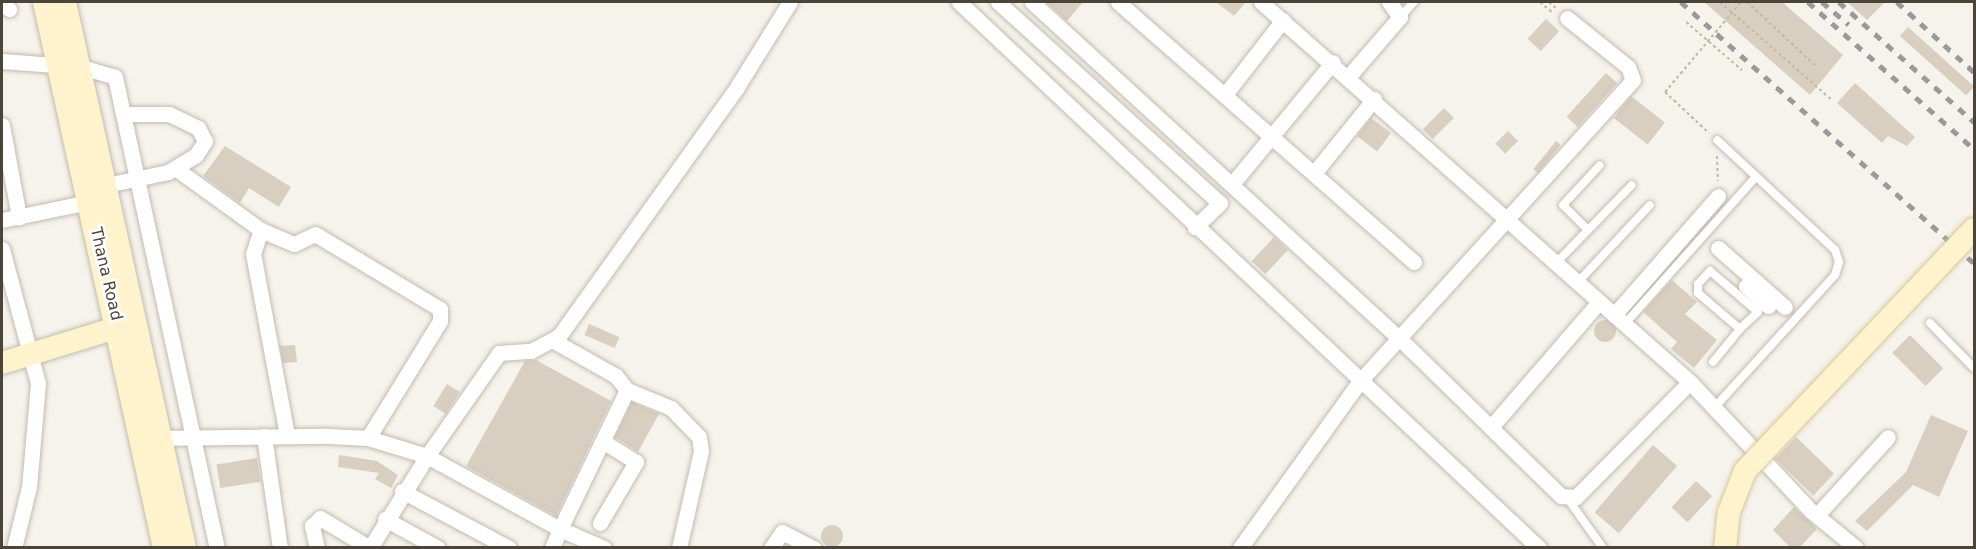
<!DOCTYPE html>
<html>
<head>
<meta charset="utf-8">
<style>
	body { margin:0 }
	#map { position:relative; width:1976px; height:549px; overflow:hidden; background:#f6f3ec; font-family:"DejaVu Sans",sans-serif }
	div>[style] { position:absolute }
	[style*='--x'] { left:calc(var(--x)*1px); top:calc(var(--y)*1px); width:calc(var(--w)*1px); rotate:calc(var(--a)*1deg) }
	.building>* { inset:0; background:#d8cfc1; transform-origin:0 0 }
	.round { border-radius:50% }
	.path>* { height:2px; margin-top:-1px; transform-origin:0; background:repeating-linear-gradient(90deg,#c4b79f 0 3px,transparent 0 6px) }
	.roads { filter:drop-shadow(0 0 2px #c2bbae) drop-shadow(0 0 2px #c2bbae) }
	.lane>* { height:8px; margin:-4px; padding:0 4px; transform-origin:4px; border-radius:4px; background:#fff }
	.street>* { height:15px; margin:-7.5px; padding:0 7.5px; transform-origin:7.5px; border-radius:7.5px; background:#fff }
	.secondary>* { height:22px; margin:-11px; padding:0 11px; transform-origin:11px; border-radius:11px; background:#fff3cd }
	.rail>* { height:4.5px; margin-top:-2.25px; transform-origin:0; background:repeating-linear-gradient(90deg,#9a9a9a 0 8px,transparent 0 16px) }
	.path-bridge>* { height:2px; margin-top:-1px; transform-origin:0; background:repeating-linear-gradient(90deg,#c4b79f 0 3px,transparent 0 6px) }
	.bridges { filter:drop-shadow(0 0 2px #d6c79b) drop-shadow(0 0 2px #d6c79b) }
	.secondary-bridge>* { height:22px; margin:-11px; padding:0 11px; transform-origin:11px; border-radius:11px; background:#fff3cd }
	span { translate:-50% -50%; white-space:nowrap; text-align:center; line-height:1.15; -webkit-text-stroke:5px #fff; paint-order:stroke }
	.street-label { font-size:16px; color:#4b4439 }
	.frame { position:absolute; inset:0; border:3px solid #4b4439; pointer-events:none }
</style>
</head>
<body>
<div id="map">
	<div class="building">
		<div style="clip-path:polygon(1046px 2px,1083px 2px,1067px 21px)"></div>
		<div style="clip-path:polygon(1216px 2px,1246px 2px,1234px 16px)"></div>
		<div style="clip-path:polygon(1704px 2px,1782px 2px,1843px 55px,1810px 95px)"></div>
		<div style="clip-path:polygon(1847px 2px,1885px 2px,1867px 20px)"></div>
		<div style="left:1546px;top:19px;width:18px;height:27px;rotate:43deg"></div>
		<div style="left:1908px;top:27px;width:89px;height:12px;rotate:42deg"></div>
		<div style="left:1606px;top:73px;width:15px;height:59px;rotate:42deg"></div>
		<div style="clip-path:polygon(1855px 83px,1915px 137px,1907px 146px,1888px 136px,1882px 143px,1837px 103px)"></div>
		<div style="left:1631px;top:96px;width:43px;height:28px;rotate:38deg"></div>
		<div style="left:1444px;top:108px;width:14px;height:30px;rotate:45deg"></div>
		<div style="left:1371px;top:118px;width:25px;height:23px;rotate:37deg"></div>
		<div style="left:1508px;top:131px;width:14px;height:18px;rotate:45deg"></div>
		<div style="left:1556px;top:141px;width:6px;height:36px;rotate:39deg"></div>
		<div style="clip-path:polygon(225px 146px,291px 187px,279px 207px,249px 188px,240px 203px,203px 176px)"></div>
		<div style="left:1274px;top:237px;width:19px;height:33px;rotate:43deg"></div>
		<div style="clip-path:polygon(1672px 280px,1697px 302px,1685px 314px,1717px 340px,1694px 368px,1671px 349px,1677px 342px,1643px 312px)"></div>
		<div class="round" style="left:1594px;top:320px;width:22px;height:22px"></div>
		<div style="left:589px;top:324px;width:33px;height:12px;rotate:23deg"></div>
		<div style="left:1910px;top:335px;width:47px;height:25px;rotate:45deg"></div>
		<div style="clip-path:polygon(295px 345px,297px 362px,283px 363px,280px 346px)"></div>
		<div style="clip-path:polygon(536px 360px,611px 401px,556px 516px,466px 466px,525px 361px)"></div>
		<div style="left:447px;top:384px;width:15px;height:26px;rotate:32deg"></div>
		<div style="clip-path:polygon(632px 402px,659px 414px,638px 452px,615px 437px)"></div>
		<div style="clip-path:polygon(1931px 415px,1968px 431px,1939px 497px,1913px 485px,1867px 531px,1855px 521px,1906px 472px)"></div>
		<div style="left:1796px;top:437px;width:53px;height:30px;rotate:44deg"></div>
		<div style="left:1653px;top:445px;width:32px;height:89px;rotate:41deg"></div>
		<div style="clip-path:polygon(339px 455px,377px 461px,398px 475px,391px 488px,375px 479px,379px 473px,338px 467px)"></div>
		<div style="left:257px;top:458px;width:24px;height:41px;rotate:81deg"></div>
		<div style="left:1696px;top:481px;width:22px;height:36px;rotate:43deg"></div>
		<div style="clip-path:polygon(1794px 507px,1817px 529px,1799px 548px,1791px 548px,1773px 530px)"></div>
		<div class="round" style="left:821px;top:525px;width:22px;height:22px"></div>
	</div>
	<div class="path">
		<div style="--x:1540;--y:2;--w:18;--a:41"></div>
		<div style="--x:1549;--y:2;--w:9;--a:41"></div>
		<div style="--x:1720;--y:2;--w:149;--a:41.2"></div>
		<div style="--x:1747;--y:2;--w:96;--a:42.9"></div>
		<div style="--x:1686;--y:22;--w:74;--a:40.6"></div>
		<div style="--x:1665;--y:92;--w:60;--a:43"></div>
		<div style="--x:1717;--y:156;--w:25;--a:88"></div>
	</div>
	<div class="roads">
		<div class="lane">
			<div style="--x:1400;--y:17;--w:21;--a:-47"></div>
			<div style="--x:1588;--y:230;--w:35;--a:-135"></div>
			<div style="--x:1563;--y:205;--w:54;--a:-47.2"></div>
			<div style="--x:1557;--y:262;--w:107;--a:-45.8"></div>
			<div style="--x:1578;--y:282;--w:105;--a:-46.9"></div>
			<div style="--x:1631;--y:317;--w:185;--a:-48.3"></div>
			<div style="--x:1930;--y:323;--w:63;--a:45.6"></div>
			<div style="--x:1713;--y:362;--w:43;--a:-50.7"></div>
			<div style="--x:1740;--y:329;--w:55;--a:-139.4"></div>
			<div style="--x:1698;--y:293;--w:9;--a:-90"></div>
			<div style="--x:1698;--y:284;--w:18;--a:-47"></div>
			<div style="--x:1710;--y:271;--w:63;--a:40.5"></div>
			<div style="--x:1758;--y:312;--w:25;--a:137"></div>
			<div style="--x:1714;--y:408;--w:180;--a:-47.7"></div>
			<div style="--x:1835;--y:275;--w:14;--a:-73"></div>
			<div style="--x:1839;--y:262;--w:13;--a:-108"></div>
			<div style="--x:1835;--y:250;--w:161;--a:-137"></div>
			<div style="--x:1568;--y:499;--w:60;--a:54.5"></div>
		</div>
		<div class="street">
			<div style="--x:959;--y:2;--w:797;--a:43.27"></div>
			<div style="--x:998;--y:2;--w:299;--a:42.2"></div>
			<div style="--x:1220;--y:203;--w:35;--a:136"></div>
			<div style="--x:1032;--y:2;--w:496;--a:42.5"></div>
			<div style="--x:1398;--y:337;--w:228;--a:44.3"></div>
			<div style="--x:1561;--y:496;--w:15;--a:4"></div>
			<div style="--x:1576;--y:497;--w:162;--a:-45.3"></div>
			<div style="--x:1118;--y:2;--w:394;--a:41.3"></div>
			<div style="--x:1261;--y:2;--w:573;--a:41.53"></div>
			<div style="--x:1690;--y:382;--w:177;--a:46.8"></div>
			<div style="--x:1811;--y:511;--w:58;--a:39.4"></div>
			<div style="--x:2;--y:4;--w:9;--a:36"></div>
			<div style="--x:2;--y:61;--w:79;--a:4.3"></div>
			<div style="--x:81;--y:67;--w:35;--a:16"></div>
			<div style="--x:115;--y:77;--w:482;--a:77.8"></div>
			<div style="--x:1349;--y:76;--w:78;--a:-49.2"></div>
			<div style="--x:1400;--y:17;--w:19;--a:-126"></div>
			<div style="--x:1227;--y:92;--w:91;--a:-52.1"></div>
			<div style="--x:2;--y:125;--w:94;--a:79.5"></div>
			<div style="--x:175;--y:168;--w:106;--a:35.8"></div>
			<div style="--x:1315;--y:172;--w:94;--a:-51.1"></div>
			<div style="--x:1232;--y:184;--w:158;--a:-50.4"></div>
			<div style="--x:106;--y:185;--w:63;--a:-11.8"></div>
			<div style="--x:168;--y:172;--w:33;--a:-31"></div>
			<div style="--x:196;--y:155;--w:17;--a:-57"></div>
			<div style="--x:205;--y:141;--w:15;--a:-118"></div>
			<div style="--x:198;--y:128;--w:32;--a:-154"></div>
			<div style="--x:169;--y:114;--w:45;--a:180"></div>
			<div style="--x:2;--y:220;--w:89;--a:-11.7"></div>
			<div style="--x:1718;--y:248;--w:89;--a:41.4"></div>
			<div style="--x:2;--y:249;--w:139;--a:75"></div>
			<div style="--x:38;--y:383;--w:104;--a:94.9"></div>
			<div style="--x:29;--y:487;--w:63;--a:103.8"></div>
			<div style="--x:1746;--y:286;--w:30;--a:42"></div>
			<div style="--x:1614;--y:315;--w:158;--a:-48.8"></div>
			<div style="--x:627;--y:390;--w:48;--a:22.2"></div>
			<div style="--x:671;--y:408;--w:40;--a:46"></div>
			<div style="--x:699;--y:437;--w:14;--a:82"></div>
			<div style="--x:701;--y:451;--w:99;--a:102.8"></div>
			<div style="--x:1491;--y:427;--w:165;--a:-49.2"></div>
			<div style="--x:287;--y:435;--w:184;--a:-100.6"></div>
			<div style="--x:253;--y:254;--w:25;--a:-72"></div>
			<div style="--x:261;--y:230;--w:36;--a:23"></div>
			<div style="--x:294;--y:244;--w:23;--a:-25"></div>
			<div style="--x:315;--y:234;--w:146;--a:31"></div>
			<div style="--x:440;--y:309;--w:12;--a:90"></div>
			<div style="--x:440;--y:321;--w:137;--a:121.6"></div>
			<div style="--x:264;--y:436;--w:113;--a:81.9"></div>
			<div style="--x:154;--y:438;--w:175;--a:-0.7"></div>
			<div style="--x:329;--y:436;--w:39;--a:3"></div>
			<div style="--x:368;--y:438;--w:62;--a:17"></div>
			<div style="--x:427;--y:456;--w:126;--a:-55"></div>
			<div style="--x:499;--y:353;--w:32;--a:-4"></div>
			<div style="--x:531;--y:351;--w:32;--a:-28"></div>
			<div style="--x:559;--y:336;--w:306;--a:-54.4"></div>
			<div style="--x:737;--y:87;--w:100;--a:-58.1"></div>
			<div style="--x:402;--y:491;--w:121;--a:28"></div>
			<div style="--x:1817;--y:515;--w:105;--a:-47.7"></div>
			<div style="--x:385;--y:519;--w:60;--a:28.7"></div>
			<div style="--x:600;--y:523;--w:71;--a:-59.5"></div>
			<div style="--x:636;--y:462;--w:38;--a:-148"></div>
			<div style="--x:317;--y:548;--w:23;--a:-103"></div>
			<div style="--x:312;--y:526;--w:11;--a:-45"></div>
			<div style="--x:320;--y:518;--w:58;--a:31"></div>
			<div style="--x:370;--y:548;--w:108;--a:-58.2"></div>
			<div style="--x:427;--y:456;--w:152;--a:28.8"></div>
			<div style="--x:560;--y:529;--w:154;--a:-64.3"></div>
			<div style="--x:627;--y:390;--w:18;--a:-128"></div>
			<div style="--x:616;--y:376;--w:71;--a:-150.6"></div>
			<div style="--x:552;--y:548;--w:21;--a:-67"></div>
			<div style="--x:560;--y:529;--w:48;--a:23.4"></div>
			<div style="--x:771;--y:548;--w:19;--a:-55"></div>
			<div style="--x:782;--y:532;--w:36;--a:27"></div>
			<div style="--x:1240;--y:548;--w:206;--a:-54.3"></div>
			<div style="--x:1360;--y:381;--w:406;--a:-47.8"></div>
			<div style="--x:1633;--y:80;--w:14;--a:-111"></div>
			<div style="--x:1628;--y:67;--w:78;--a:-141.2"></div>
		</div>
		<div class="secondary">
			<div style="--x:44;--y:2;--w:559;--a:77.6"></div>
			<div style="--x:65;--y:2;--w:559;--a:77.6"></div>
			<div style="--x:2;--y:363;--w:136;--a:-17.1"></div>
		</div>
	</div>
	<div class="rail">
		<div style="--x:1681;--y:2;--w:392;--a:41.7"></div>
		<div style="--x:1808;--y:2;--w:222;--a:41.5"></div>
		<div style="--x:1822;--y:2;--w:35;--a:40"></div>
		<div style="--x:1839;--y:2;--w:181;--a:41.6"></div>
		<div style="--x:1897;--y:2;--w:104;--a:42.3"></div>
	</div>
	<div class="path-bridge">
		<div style="--x:1665;--y:92;--w:118;--a:-49.8"></div>
	</div>
	<div class="bridges">
		<div class="secondary-bridge">
			<div style="--x:1725;--y:548;--w:36;--a:-84"></div>
			<div style="--x:1729;--y:512;--w:44;--a:-68.7"></div>
			<div style="--x:1745;--y:471;--w:333;--a:-46.6"></div>
		</div>
	</div>
	<div class="street-label">
		<span style="left:106px;top:274px;rotate:77deg">Thana Road</span>
	</div>
	<div class="frame"></div>
</div>
</body>
</html>
